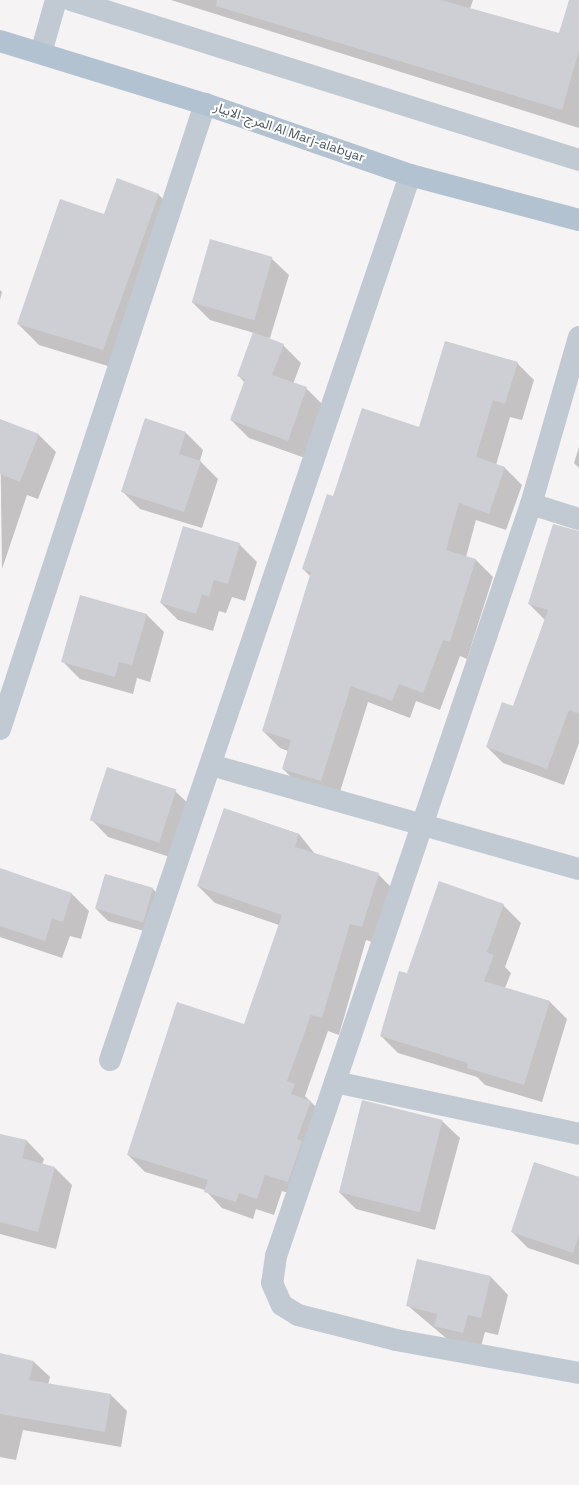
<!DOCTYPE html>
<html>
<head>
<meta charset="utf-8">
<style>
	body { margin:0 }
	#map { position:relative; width:579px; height:1485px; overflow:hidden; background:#f5f3f3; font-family:"Space Grotesk","Noto Sans Arabic",sans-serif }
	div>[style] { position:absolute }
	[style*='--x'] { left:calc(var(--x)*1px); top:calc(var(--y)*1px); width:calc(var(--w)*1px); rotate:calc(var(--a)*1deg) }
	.shadow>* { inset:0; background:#0003 }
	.building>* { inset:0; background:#cdcfd5; transform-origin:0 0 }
	.minor>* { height:22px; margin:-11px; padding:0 11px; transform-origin:11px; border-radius:11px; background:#c1cad2 }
	.major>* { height:22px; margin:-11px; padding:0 11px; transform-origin:11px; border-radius:11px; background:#b3c2d1 }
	span { translate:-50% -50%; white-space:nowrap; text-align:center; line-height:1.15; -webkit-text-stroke:4px #fff; paint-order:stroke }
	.street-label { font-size:13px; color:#4a5661 }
</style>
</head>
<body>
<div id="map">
	<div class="shadow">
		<div style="clip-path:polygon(171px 0,473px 0,470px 9px,559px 34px,570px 0,579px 0,579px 128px)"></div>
		<div style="clip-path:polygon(158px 194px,179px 216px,124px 371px,39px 345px,18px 324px,105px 215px)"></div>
		<div style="clip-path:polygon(271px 258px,289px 275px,270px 338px,262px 337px,283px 345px,301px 363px,293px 384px,306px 388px,324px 406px,305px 458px,249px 438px,231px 420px,245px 383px,238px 375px,254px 333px,210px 320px,192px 302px)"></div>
		<div style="clip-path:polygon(0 290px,2px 292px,0 300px)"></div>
		<div style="clip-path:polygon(517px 363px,534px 380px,522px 420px,510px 417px,496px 465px,505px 468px,522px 485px,506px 530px,476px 520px,466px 557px,476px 560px,493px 577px,467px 659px,460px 656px,440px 710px,416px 701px,410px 718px,368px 702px,338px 798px,300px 786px,283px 769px,288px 751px,280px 748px,263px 731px,311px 577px,303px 569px,333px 498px,420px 428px)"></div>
		<div style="clip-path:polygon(0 420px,39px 435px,56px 452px,38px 499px,27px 495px,2px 569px)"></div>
		<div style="clip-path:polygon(145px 420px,186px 433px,203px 450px,200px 461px,218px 479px,202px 528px,140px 509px,122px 491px)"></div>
		<div style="clip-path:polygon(579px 447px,579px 468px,574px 463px)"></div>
		<div style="clip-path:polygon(579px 531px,579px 743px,564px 785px,503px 763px,487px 747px,513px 707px,545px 620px,529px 604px)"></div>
		<div style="clip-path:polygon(239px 544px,257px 562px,245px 601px,232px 597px,226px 613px,219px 611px,213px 631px,178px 620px,161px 603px)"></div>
		<div style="clip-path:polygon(146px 614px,164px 632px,150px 682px,137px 678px,133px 694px,80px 679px,62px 661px)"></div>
		<div style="clip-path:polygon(175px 791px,193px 808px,176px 859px,108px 837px,91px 819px)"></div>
		<div style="clip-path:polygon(224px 809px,299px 834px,315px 854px,378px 874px,395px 891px,379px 944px,366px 940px,339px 1035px,328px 1031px,305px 1096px,327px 1118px,305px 1198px,282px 1191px,274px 1215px,256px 1209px,253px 1219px,222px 1208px,205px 1190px,145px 1172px,128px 1155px,245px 1025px,279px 925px,215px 903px,198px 886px)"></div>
		<div style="clip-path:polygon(0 869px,72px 894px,89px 911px,81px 939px,70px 936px,62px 958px,0 937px)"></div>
		<div style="clip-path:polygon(152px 888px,165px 901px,155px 934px,108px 921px,96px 909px)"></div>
		<div style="clip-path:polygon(503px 905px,521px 923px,505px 967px,511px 973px,505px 988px,549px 1001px,567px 1019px,542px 1102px,485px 1085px,477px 1077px,398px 1053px,381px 1036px,407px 974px)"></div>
		<div style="clip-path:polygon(442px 1121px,460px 1138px,435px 1230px,356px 1209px,339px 1192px)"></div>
		<div style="clip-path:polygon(0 1135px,27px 1141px,44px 1159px,42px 1165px,55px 1168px,72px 1185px,56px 1249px,0 1234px)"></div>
		<div style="clip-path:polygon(579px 1178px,579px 1265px,528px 1248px,512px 1232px)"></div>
		<div style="clip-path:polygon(491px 1277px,508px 1295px,498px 1335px,485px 1332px,480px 1350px,453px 1344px,407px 1305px)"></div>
		<div style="clip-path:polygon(0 1354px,34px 1362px,50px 1377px,48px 1385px,111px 1395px,127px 1411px,121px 1447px,23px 1430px,16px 1460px,0 1457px)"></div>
	</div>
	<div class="building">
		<div style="clip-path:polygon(217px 0,441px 0,559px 33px,569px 0,579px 0,579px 50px,562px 110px,216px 6px)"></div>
		<div style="clip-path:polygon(117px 178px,159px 194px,103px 350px,17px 324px,60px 199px,104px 214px)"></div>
		<div style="left:210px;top:239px;width:65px;height:66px;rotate:16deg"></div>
		<div style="clip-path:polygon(253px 332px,284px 344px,272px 375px,307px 387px,288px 441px,230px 420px,245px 379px,237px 376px)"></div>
		<div style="clip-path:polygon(445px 341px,518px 362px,505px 404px,493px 400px,476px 457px,505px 467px,489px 514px,459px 503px,446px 550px,476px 559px,450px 642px,443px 640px,423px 693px,399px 684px,392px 701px,351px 686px,321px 781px,282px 769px,291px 740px,262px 731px,311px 572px,302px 569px,327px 494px,333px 496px,362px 408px,419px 427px)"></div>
		<div style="clip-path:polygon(145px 418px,186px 432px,179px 454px,201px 461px,184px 512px,121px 492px)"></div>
		<div style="clip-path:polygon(0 419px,39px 434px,20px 482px,0 474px)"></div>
		<div style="clip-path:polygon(553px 524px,579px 531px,579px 714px,569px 710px,547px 769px,486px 747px,502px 702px,513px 706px,548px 610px,528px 604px)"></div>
		<div style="clip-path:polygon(183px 526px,240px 543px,228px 584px,214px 580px,209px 597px,202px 594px,196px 614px,160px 603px)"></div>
		<div style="clip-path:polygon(80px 595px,147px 614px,132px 665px,119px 662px,115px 677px,61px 662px)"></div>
		<div style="left:107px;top:767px;width:73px;height:56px;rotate:18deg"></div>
		<div style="clip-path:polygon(224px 808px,299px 834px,295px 847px,379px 873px,362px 927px,350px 924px,322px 1018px,311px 1015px,287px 1081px,295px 1084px,291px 1094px,311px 1101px,297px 1139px,302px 1141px,288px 1182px,265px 1175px,257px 1199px,239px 1193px,236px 1202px,204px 1192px,208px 1180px,127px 1155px,177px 1002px,244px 1024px,282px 915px,197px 886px)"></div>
		<div style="clip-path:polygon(0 868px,72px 893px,63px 922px,52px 919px,45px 941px,0 926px)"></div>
		<div style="left:105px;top:874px;width:50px;height:36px;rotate:16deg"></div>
		<div style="clip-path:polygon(439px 881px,504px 904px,487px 952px,494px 955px,484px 981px,550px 1001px,524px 1085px,467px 1068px,468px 1063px,380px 1036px,399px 971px,407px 973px)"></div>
		<div style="left:362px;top:1100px;width:83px;height:95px;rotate:14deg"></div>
		<div style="clip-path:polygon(0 1134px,27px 1140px,22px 1158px,55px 1167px,38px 1232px,0 1222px)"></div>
		<div style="clip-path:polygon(534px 1162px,579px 1177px,579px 1235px,573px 1253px,511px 1232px)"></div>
		<div style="clip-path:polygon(417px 1259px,491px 1276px,481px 1318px,468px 1315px,463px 1333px,434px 1326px,437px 1314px,406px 1306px)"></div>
		<div style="clip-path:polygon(0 1353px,34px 1361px,29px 1380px,111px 1394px,105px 1432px,0 1414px)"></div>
	</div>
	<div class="minor">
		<div style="--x:71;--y:0;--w:533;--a:17.48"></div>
		<div style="--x:41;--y:53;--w:55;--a:-74.2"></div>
		<div style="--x:579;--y:337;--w:174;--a:106"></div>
		<div style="--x:531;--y:504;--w:794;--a:108.73"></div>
		<div style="--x:276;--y:1256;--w:27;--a:98"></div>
		<div style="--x:272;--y:1283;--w:24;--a:66"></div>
		<div style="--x:282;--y:1305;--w:19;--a:32"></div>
		<div style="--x:298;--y:1315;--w:101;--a:14.3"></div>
		<div style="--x:396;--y:1340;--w:186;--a:10.2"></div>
		<div style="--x:531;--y:504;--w:50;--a:17.4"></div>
		<div style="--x:0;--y:729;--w:658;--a:-71.84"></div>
		<div style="--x:211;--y:765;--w:382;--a:15.8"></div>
		<div style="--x:110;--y:1060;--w:934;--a:-71.27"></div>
		<div style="--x:335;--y:1082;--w:249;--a:12"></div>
	</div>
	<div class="major">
		<div style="--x:0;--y:41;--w:214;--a:17.1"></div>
		<div style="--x:205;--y:104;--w:217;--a:19.1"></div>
		<div style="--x:410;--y:175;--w:175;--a:14.9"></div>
	</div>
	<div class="street-label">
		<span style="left:289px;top:133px;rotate:19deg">المرج-الابيار Al Marj-alabyar</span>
	</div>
</div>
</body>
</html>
